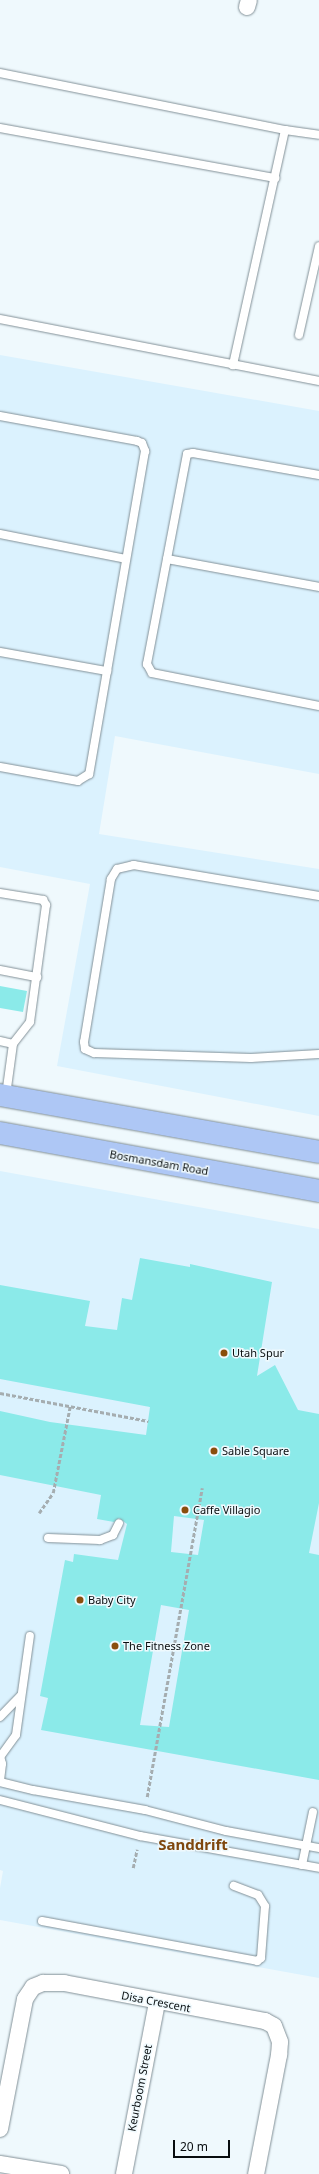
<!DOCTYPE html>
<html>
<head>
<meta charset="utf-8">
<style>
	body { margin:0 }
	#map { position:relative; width:319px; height:2174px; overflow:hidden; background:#eff9fd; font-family:"Noto Sans",sans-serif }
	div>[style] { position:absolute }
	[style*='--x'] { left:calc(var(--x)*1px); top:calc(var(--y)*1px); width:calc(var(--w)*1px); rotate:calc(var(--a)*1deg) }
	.built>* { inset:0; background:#dbf2fe }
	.building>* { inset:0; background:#8beae9 }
	.path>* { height:2.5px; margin-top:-1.25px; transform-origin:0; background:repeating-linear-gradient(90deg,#a5adb0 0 4px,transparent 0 6px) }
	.roads { filter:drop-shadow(0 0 1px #829097) drop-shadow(0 0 1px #829097) }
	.service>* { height:8px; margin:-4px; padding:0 4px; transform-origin:4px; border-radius:4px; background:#fff }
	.minor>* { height:16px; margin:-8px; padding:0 8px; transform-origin:8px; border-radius:8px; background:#fff }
	.primary>* { height:22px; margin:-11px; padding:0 11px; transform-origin:11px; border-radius:11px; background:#aec7f5 }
	.dots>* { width:11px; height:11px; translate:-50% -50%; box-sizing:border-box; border:2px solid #eff9fd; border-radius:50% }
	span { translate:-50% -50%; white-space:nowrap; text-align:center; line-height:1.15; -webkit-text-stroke:3px #eff9fd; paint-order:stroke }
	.street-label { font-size:11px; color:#080d0f }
	.poi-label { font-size:11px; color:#080d0f }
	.left { translate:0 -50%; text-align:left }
	.district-label { font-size:15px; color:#7e470e; font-weight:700 }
	.scale { position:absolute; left:173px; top:2140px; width:57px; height:18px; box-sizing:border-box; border:2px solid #080d0f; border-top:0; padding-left:5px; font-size:12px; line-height:14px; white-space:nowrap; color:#080d0f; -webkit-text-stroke:3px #eff9fd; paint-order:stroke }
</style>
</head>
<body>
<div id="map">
	<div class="built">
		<div style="clip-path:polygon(0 355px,319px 411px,319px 774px,115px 736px,99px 834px,319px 869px,319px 1116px,57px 1066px,90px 884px,0 867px)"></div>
		<div style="clip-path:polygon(0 1171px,319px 1229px,319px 1978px,0 1920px,0 1888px,3px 1871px,0 1870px)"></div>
	</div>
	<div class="building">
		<div style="clip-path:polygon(0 986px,27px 991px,23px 1012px,0 1008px)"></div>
		<div style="clip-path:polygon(evenodd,140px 1258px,190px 1267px,190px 1264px,208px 1268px,272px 1282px,257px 1376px,275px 1365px,298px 1410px,319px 1414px,319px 1503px,309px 1553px,319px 1555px,319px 1780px,41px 1730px,48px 1698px,40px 1696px,65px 1560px,73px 1562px,74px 1554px,118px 1560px,127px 1524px,119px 1518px,114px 1522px,97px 1519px,101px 1495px,0 1475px,0 1411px,50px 1422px,146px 1435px,150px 1407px,0 1379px,0 1285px,90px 1301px,85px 1326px,117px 1330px,122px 1298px,132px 1300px,140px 1258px,174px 1516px,204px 1520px,198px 1555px,171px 1552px,174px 1516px,140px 1258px,161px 1605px,189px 1610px,169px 1727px,140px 1725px,161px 1605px)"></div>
	</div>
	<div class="path">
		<div style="--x:0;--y:1393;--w:151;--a:10.7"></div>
		<div style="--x:39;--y:1513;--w:24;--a:-55"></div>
		<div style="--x:53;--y:1493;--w:89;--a:-78.9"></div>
		<div style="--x:147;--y:1797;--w:314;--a:-79.9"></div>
		<div style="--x:133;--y:1868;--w:19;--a:-78"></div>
	</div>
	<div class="roads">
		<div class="service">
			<div style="--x:0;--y:73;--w:291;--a:11.3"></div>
			<div style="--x:285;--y:130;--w:241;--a:102.5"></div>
			<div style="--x:0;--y:128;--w:280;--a:10.3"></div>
			<div style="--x:285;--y:130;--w:34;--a:8"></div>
			<div style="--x:0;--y:319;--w:325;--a:11"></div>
			<div style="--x:299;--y:335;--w:91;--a:-77.3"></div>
			<div style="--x:0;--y:416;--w:139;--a:10.3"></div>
			<div style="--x:137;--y:441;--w:5;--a:22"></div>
			<div style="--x:142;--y:443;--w:9;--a:69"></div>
			<div style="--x:145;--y:451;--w:328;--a:99.8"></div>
			<div style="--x:89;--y:774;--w:13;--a:148"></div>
			<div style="--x:78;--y:781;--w:79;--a:-169.8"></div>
			<div style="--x:319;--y:475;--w:128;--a:-170.1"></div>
			<div style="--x:193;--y:453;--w:6;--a:171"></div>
			<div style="--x:187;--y:454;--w:214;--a:100.8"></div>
			<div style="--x:147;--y:664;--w:10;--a:61"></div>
			<div style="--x:152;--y:673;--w:170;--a:11.2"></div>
			<div style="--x:0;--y:534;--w:128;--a:11.2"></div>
			<div style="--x:167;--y:559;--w:155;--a:10.4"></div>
			<div style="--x:0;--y:652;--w:109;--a:10.1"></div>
			<div style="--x:0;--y:893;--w:44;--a:9.2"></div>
			<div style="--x:43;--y:900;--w:6;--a:59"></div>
			<div style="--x:46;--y:905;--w:118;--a:97.8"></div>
			<div style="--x:30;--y:1022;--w:28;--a:128"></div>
			<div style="--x:13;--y:1044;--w:51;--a:97.8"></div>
			<div style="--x:319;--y:896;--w:188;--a:-170.5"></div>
			<div style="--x:134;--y:865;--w:17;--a:167"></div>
			<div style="--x:117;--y:869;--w:12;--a:121"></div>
			<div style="--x:111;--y:879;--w:165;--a:99.4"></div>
			<div style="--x:84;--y:1042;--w:7;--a:82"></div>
			<div style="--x:85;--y:1049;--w:10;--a:24"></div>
			<div style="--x:94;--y:1053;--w:157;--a:1.8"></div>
			<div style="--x:251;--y:1058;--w:68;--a:-3.4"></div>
			<div style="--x:0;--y:970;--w:38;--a:11"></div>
			<div style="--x:0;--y:1041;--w:13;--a:13"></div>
			<div style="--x:48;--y:1538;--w:52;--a:2.2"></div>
			<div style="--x:100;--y:1540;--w:14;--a:-21"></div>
			<div style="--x:113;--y:1535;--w:13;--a:-63"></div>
			<div style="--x:0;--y:1717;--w:30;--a:-46"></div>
			<div style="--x:0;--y:1756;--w:8;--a:76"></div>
			<div style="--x:2;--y:1764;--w:16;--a:97"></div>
			<div style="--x:0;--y:1757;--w:27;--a:-54"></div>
			<div style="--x:16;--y:1735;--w:100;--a:-82"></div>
			<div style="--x:0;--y:1782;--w:34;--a:14"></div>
			<div style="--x:33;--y:1790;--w:114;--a:10.1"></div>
			<div style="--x:145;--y:1810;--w:84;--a:14.5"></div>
			<div style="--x:226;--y:1831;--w:95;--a:10.4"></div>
			<div style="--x:0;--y:1800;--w:145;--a:14.4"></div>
			<div style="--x:140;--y:1836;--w:182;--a:10.1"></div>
			<div style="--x:302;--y:1865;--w:54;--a:-78.3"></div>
			<div style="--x:42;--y:1921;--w:219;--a:10.5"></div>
			<div style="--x:257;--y:1961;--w:5;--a:-37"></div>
			<div style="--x:261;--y:1958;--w:52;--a:-85.6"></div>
			<div style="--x:265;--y:1906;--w:13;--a:-122"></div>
			<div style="--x:258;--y:1895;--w:26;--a:-159"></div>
		</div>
		<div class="minor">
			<div style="--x:247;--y:7;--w:7;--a:-74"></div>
			<div style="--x:0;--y:2129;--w:132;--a:-79.1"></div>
			<div style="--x:25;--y:1999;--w:14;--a:-56"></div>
			<div style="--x:33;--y:1987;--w:11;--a:-22"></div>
			<div style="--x:43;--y:1983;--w:21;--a:0"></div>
			<div style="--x:64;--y:1983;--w:205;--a:10.7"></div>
			<div style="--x:265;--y:2021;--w:10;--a:29"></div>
			<div style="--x:274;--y:2026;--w:17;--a:69"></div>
			<div style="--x:280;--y:2042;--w:13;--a:94"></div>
			<div style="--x:279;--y:2055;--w:121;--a:100.9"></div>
			<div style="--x:0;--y:2164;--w:62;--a:9.3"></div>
			<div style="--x:124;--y:2174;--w:174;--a:-79.1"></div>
		</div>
		<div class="primary">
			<div style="--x:0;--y:1095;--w:324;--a:10.1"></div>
			<div style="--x:0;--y:1133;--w:324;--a:10.3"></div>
		</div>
	</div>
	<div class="dots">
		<div style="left:224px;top:1353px;background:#8a4e0d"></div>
		<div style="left:214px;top:1451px;background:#8a4e0d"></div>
		<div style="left:185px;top:1510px;background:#8a4e0d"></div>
		<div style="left:80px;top:1600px;background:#8a4e0d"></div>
		<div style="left:115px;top:1646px;background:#8a4e0d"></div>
	</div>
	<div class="street-label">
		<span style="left:159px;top:1163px;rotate:10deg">Bosmansdam Road</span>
		<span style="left:156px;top:2002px;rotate:11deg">Disa Crescent</span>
		<span style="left:140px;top:2088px;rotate:-79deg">Keurboom Street</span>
	</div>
	<div class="poi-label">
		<span class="left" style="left:232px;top:1353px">Utah Spur</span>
		<span class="left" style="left:222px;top:1451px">Sable Square</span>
		<span class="left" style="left:193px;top:1510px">Caffe Villagio</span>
		<span class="left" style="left:88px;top:1600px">Baby City</span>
		<span class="left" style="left:123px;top:1646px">The Fitness Zone</span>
	</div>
	<div class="district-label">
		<span style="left:193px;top:1845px">Sanddrift</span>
	</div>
	<div class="scale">20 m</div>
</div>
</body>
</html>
